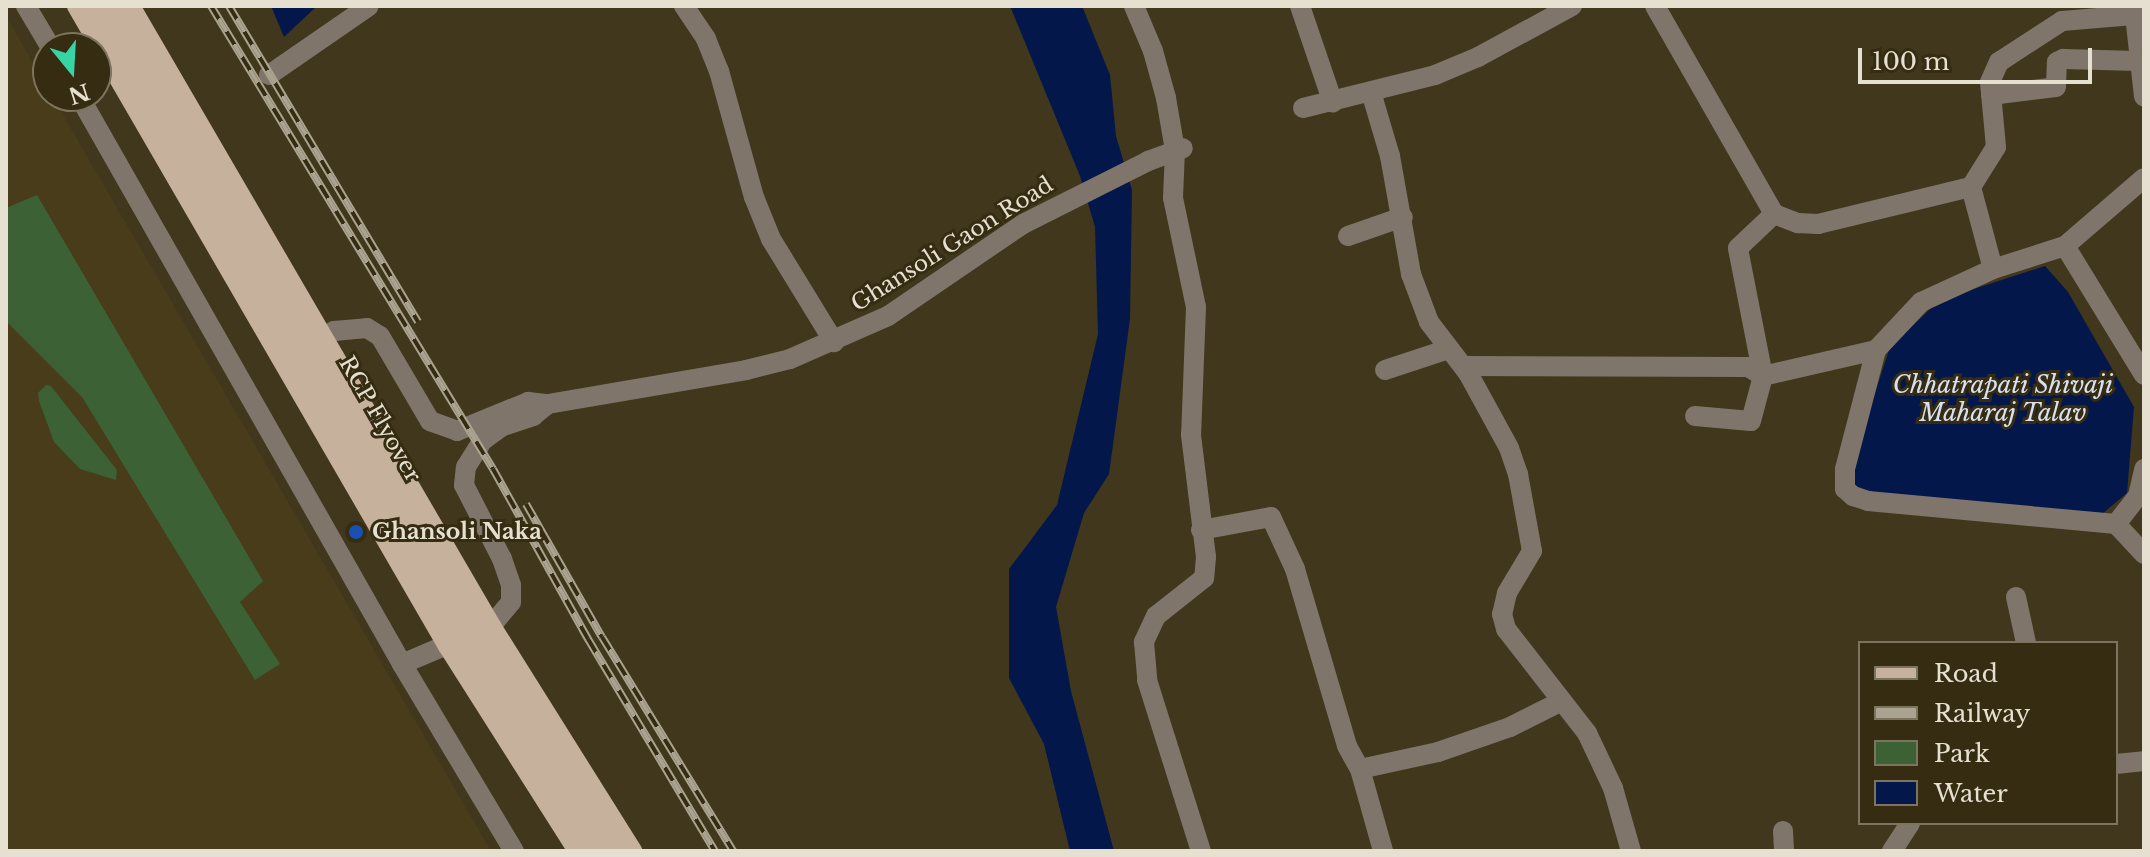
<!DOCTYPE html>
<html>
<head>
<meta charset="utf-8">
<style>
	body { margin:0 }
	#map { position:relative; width:2150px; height:857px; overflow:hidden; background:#40371c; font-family:"Libre Baskerville",serif }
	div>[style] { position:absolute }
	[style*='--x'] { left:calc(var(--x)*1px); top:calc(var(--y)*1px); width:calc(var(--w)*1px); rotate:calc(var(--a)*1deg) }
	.built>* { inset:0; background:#483c1a }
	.green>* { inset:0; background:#3b6134 }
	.water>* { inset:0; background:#03174b }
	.minor>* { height:20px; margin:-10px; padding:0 10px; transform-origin:10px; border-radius:10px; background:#7f756b }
	.major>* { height:20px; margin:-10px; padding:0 10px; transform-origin:10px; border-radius:10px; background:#c6b19d }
	.rail>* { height:8px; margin-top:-4px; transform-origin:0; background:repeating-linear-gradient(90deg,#362c12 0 15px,#aaa390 0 30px); box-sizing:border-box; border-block:2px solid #aaa390 }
	.major-bridge>* { height:20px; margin:-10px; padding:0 10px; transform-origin:10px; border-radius:10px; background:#c6b19d }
	.dots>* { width:22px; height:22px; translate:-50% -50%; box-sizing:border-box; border:4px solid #362c12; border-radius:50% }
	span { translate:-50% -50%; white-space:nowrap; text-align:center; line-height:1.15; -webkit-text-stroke:6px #362c12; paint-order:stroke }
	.street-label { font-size:22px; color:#e6e0d1 }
	.poi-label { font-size:22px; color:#e6e0d1; font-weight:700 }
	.left { translate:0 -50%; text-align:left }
	.water-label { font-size:24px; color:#d8e1f3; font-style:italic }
	.frame { position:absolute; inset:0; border:8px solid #e6e0d1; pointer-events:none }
	.legend { position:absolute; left:1858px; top:641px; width:260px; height:184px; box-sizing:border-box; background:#362c12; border:2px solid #7c745e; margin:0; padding:10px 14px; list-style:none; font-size:24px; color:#e6e0d1 }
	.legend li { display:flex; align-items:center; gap:16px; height:40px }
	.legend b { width:40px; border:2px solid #7c745e }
	.north { position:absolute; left:32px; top:32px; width:80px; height:80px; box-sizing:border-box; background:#362c12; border:2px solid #7c745e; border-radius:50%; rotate:162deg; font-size:22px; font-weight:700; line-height:32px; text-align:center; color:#e6e0d1 }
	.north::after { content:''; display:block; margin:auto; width:28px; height:36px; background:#37d4a6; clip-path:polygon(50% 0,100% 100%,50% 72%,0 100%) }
	.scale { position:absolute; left:1858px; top:48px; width:234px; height:36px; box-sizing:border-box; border:4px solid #e6e0d1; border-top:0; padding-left:10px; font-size:24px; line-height:28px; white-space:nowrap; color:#e6e0d1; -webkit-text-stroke:6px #362c12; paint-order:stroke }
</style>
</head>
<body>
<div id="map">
	<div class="built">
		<div style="clip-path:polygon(6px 16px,48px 89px,48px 96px,52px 96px,491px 851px,6px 851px)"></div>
	</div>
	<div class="green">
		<div style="clip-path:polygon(37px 195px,263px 581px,240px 602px,280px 664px,255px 680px,82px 397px,6px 321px,6px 208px)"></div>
		<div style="clip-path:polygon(46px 385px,51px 386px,117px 470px,116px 480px,80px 469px,54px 442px,39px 401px,38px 393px)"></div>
	</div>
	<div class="water">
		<div style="clip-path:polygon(271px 6px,317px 6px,284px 37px)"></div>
		<div style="clip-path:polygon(1010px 6px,1082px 6px,1110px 75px,1116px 136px,1132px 190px,1130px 319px,1109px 474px,1084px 513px,1056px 607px,1071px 691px,1114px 851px,1070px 851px,1044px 744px,1009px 678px,1009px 569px,1057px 505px,1098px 334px,1095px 227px,1080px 176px)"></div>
		<div style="clip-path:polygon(2045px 266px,2068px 292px,2134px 407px,2127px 493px,2095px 520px,1860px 492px,1848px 476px,1890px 347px,1940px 300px)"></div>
	</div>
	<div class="minor">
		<div style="--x:26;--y:6;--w:49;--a:59.2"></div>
		<div style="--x:684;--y:6;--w:40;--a:56"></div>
		<div style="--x:706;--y:39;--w:35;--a:68"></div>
		<div style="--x:719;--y:71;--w:131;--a:74.5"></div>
		<div style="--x:754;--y:197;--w:45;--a:68"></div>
		<div style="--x:771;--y:239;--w:121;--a:58.5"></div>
		<div style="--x:1134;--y:6;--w:49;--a:67.1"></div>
		<div style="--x:1153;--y:51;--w:49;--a:74.5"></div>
		<div style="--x:1166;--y:98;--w:53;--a:80.2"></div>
		<div style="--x:1175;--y:150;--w:48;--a:92.4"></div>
		<div style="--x:1173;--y:198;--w:111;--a:78.1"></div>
		<div style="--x:1196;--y:307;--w:128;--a:92.2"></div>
		<div style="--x:1191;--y:435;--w:123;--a:83"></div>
		<div style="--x:1206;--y:557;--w:21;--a:95"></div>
		<div style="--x:1204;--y:578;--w:61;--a:141.6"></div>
		<div style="--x:1156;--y:616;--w:29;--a:115"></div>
		<div style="--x:1144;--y:642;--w:38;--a:85"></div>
		<div style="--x:1147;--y:680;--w:179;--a:72.5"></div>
		<div style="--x:1300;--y:6;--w:102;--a:71.2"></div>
		<div style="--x:1655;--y:6;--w:240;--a:60.2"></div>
		<div style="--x:1774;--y:214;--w:26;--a:21"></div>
		<div style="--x:1798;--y:223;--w:20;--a:3"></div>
		<div style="--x:1818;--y:224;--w:157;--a:-13.6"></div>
		<div style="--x:1971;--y:187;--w:47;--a:-58"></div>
		<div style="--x:1996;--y:147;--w:65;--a:-95.3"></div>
		<div style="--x:1990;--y:82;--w:22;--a:-66"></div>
		<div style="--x:1999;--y:62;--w:75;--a:-33.1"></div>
		<div style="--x:2062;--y:21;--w:72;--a:-4.8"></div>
		<div style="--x:2134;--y:6;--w:91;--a:83.7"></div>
		<div style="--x:269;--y:75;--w:121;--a:-34.6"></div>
		<div style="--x:1371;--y:92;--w:67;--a:73.5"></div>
		<div style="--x:1390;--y:156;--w:120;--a:79.9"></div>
		<div style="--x:1411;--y:274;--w:51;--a:69.4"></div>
		<div style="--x:1429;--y:322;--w:64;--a:52.6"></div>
		<div style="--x:1468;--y:373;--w:85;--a:61.3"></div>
		<div style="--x:1509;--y:448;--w:28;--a:71"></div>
		<div style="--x:1518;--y:474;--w:78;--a:79.7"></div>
		<div style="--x:1532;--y:551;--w:49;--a:120.8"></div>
		<div style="--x:1507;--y:593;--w:22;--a:103"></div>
		<div style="--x:1502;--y:614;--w:16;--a:75"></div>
		<div style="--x:1506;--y:629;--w:132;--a:52.1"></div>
		<div style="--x:1587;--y:733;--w:61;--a:64.7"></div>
		<div style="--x:1613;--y:788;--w:66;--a:74.1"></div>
		<div style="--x:1991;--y:95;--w:65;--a:-7"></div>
		<div style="--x:2056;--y:87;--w:25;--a:-88"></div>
		<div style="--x:2057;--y:62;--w:7;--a:-27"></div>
		<div style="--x:2063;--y:59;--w:75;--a:1.5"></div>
		<div style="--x:79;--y:96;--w:653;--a:60.37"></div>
		<div style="--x:402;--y:664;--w:218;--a:59.1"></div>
		<div style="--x:1303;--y:108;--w:136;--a:-14"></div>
		<div style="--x:1435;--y:75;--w:47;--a:-22.7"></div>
		<div style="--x:1478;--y:57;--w:107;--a:-28.5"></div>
		<div style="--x:1971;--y:187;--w:85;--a:75"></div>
		<div style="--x:1348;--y:236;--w:58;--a:-19.1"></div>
		<div style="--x:2065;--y:246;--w:151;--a:58.5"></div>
		<div style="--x:308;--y:345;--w:30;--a:-28"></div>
		<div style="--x:334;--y:331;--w:33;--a:-5"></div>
		<div style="--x:367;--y:328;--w:15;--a:32"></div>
		<div style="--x:380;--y:336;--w:99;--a:59.5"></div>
		<div style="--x:430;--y:421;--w:29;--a:20"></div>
		<div style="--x:457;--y:431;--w:77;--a:-22.2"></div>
		<div style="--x:528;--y:402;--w:20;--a:6"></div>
		<div style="--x:548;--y:404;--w:201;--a:-9.7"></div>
		<div style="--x:746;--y:370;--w:45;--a:-14"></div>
		<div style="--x:790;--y:359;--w:107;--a:-23.7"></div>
		<div style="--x:888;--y:316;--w:163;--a:-34.3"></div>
		<div style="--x:1023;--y:224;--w:140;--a:-26.7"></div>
		<div style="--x:1148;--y:161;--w:37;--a:-20"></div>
		<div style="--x:1876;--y:350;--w:123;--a:104.6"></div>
		<div style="--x:1845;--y:469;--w:20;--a:90"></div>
		<div style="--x:1845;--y:489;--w:11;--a:41"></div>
		<div style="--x:1853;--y:496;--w:16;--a:18"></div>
		<div style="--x:1868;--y:501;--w:249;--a:5.3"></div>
		<div style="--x:2116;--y:524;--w:41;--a:47"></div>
		<div style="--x:1463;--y:366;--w:285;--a:0.2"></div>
		<div style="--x:1748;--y:367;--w:17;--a:31"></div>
		<div style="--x:1763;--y:376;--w:130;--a:-101.1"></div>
		<div style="--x:1738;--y:248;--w:50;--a:-43.4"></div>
		<div style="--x:1385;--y:370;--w:67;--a:-18.2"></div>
		<div style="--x:1695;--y:416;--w:56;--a:5.1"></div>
		<div style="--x:1751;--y:421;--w:47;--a:-75.1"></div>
		<div style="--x:1763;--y:376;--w:116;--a:-13"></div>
		<div style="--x:1876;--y:350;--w:66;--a:-46.8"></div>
		<div style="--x:1921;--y:302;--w:79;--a:-24.6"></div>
		<div style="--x:1993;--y:269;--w:76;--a:-17.7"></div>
		<div style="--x:2065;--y:246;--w:104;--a:-40.7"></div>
		<div style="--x:2116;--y:524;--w:36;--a:-52"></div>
		<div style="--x:2138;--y:496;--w:28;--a:-77"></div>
		<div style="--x:1201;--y:530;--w:71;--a:-10.5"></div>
		<div style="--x:1271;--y:517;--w:57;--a:65.2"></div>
		<div style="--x:1295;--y:569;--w:184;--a:73.6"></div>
		<div style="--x:1347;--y:746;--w:26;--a:61"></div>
		<div style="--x:1360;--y:769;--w:80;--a:-12.3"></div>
		<div style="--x:1438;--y:752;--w:76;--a:-19.1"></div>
		<div style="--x:1510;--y:727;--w:58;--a:-26.6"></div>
		<div style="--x:2016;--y:597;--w:47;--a:77.7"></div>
		<div style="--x:402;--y:664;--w:97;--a:-23.1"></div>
		<div style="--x:491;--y:626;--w:31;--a:-50"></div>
		<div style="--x:511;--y:602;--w:17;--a:-90"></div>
		<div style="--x:511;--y:585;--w:28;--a:-109"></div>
		<div style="--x:502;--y:559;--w:83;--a:-117.2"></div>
		<div style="--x:464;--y:485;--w:18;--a:-84"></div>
		<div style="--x:466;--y:467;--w:31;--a:-58"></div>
		<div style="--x:482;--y:441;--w:26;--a:-36"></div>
		<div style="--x:503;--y:426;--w:32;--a:-18"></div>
		<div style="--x:533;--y:416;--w:19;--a:-39"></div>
		<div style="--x:2116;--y:764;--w:28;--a:-6"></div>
		<div style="--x:1360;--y:769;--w:85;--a:74.3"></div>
		<div style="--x:1783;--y:831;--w:20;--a:87"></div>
		<div style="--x:1892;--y:851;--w:33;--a:-57"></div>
	</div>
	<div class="major">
		<div style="--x:77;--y:6;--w:740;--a:59.9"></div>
		<div style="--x:448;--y:646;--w:243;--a:57.6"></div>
		<div style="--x:130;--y:6;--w:717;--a:59.79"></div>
		<div style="--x:491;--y:626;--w:266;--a:57.9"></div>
	</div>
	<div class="rail">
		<div style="--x:211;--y:6;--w:542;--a:58.66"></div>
		<div style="--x:493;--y:469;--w:195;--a:60.8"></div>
		<div style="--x:588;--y:639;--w:247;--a:59.1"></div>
		<div style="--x:229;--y:6;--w:368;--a:59.1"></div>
		<div style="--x:526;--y:504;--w:153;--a:60.3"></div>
		<div style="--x:602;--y:637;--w:251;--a:58.5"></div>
	</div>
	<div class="major-bridge">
		<div style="--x:94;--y:6;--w:726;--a:59.79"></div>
		<div style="--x:459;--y:633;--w:257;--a:57.9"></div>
		<div style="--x:112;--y:6;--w:717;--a:59.86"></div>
		<div style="--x:472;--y:626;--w:266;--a:57.7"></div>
	</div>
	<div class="dots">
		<div style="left:356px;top:532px;background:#1a4fb4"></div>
	</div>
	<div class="street-label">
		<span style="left:952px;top:244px;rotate:-32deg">Ghansoli Gaon Road</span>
		<span style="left:380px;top:419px;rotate:60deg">RCP Flyover</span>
	</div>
	<div class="poi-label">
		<span class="left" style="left:372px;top:532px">Ghansoli Naka</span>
	</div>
	<div class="water-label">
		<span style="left:2003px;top:399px">Chhatrapati Shivaji<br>Maharaj Talav</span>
	</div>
	<div class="frame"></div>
	<ul class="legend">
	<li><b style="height:10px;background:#c6b19d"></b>Road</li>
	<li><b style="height:10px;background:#aaa390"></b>Railway</li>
	<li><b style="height:22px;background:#3b6134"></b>Park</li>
	<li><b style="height:22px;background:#03174b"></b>Water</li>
	</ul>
	<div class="north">N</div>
	<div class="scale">100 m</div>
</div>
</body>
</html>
